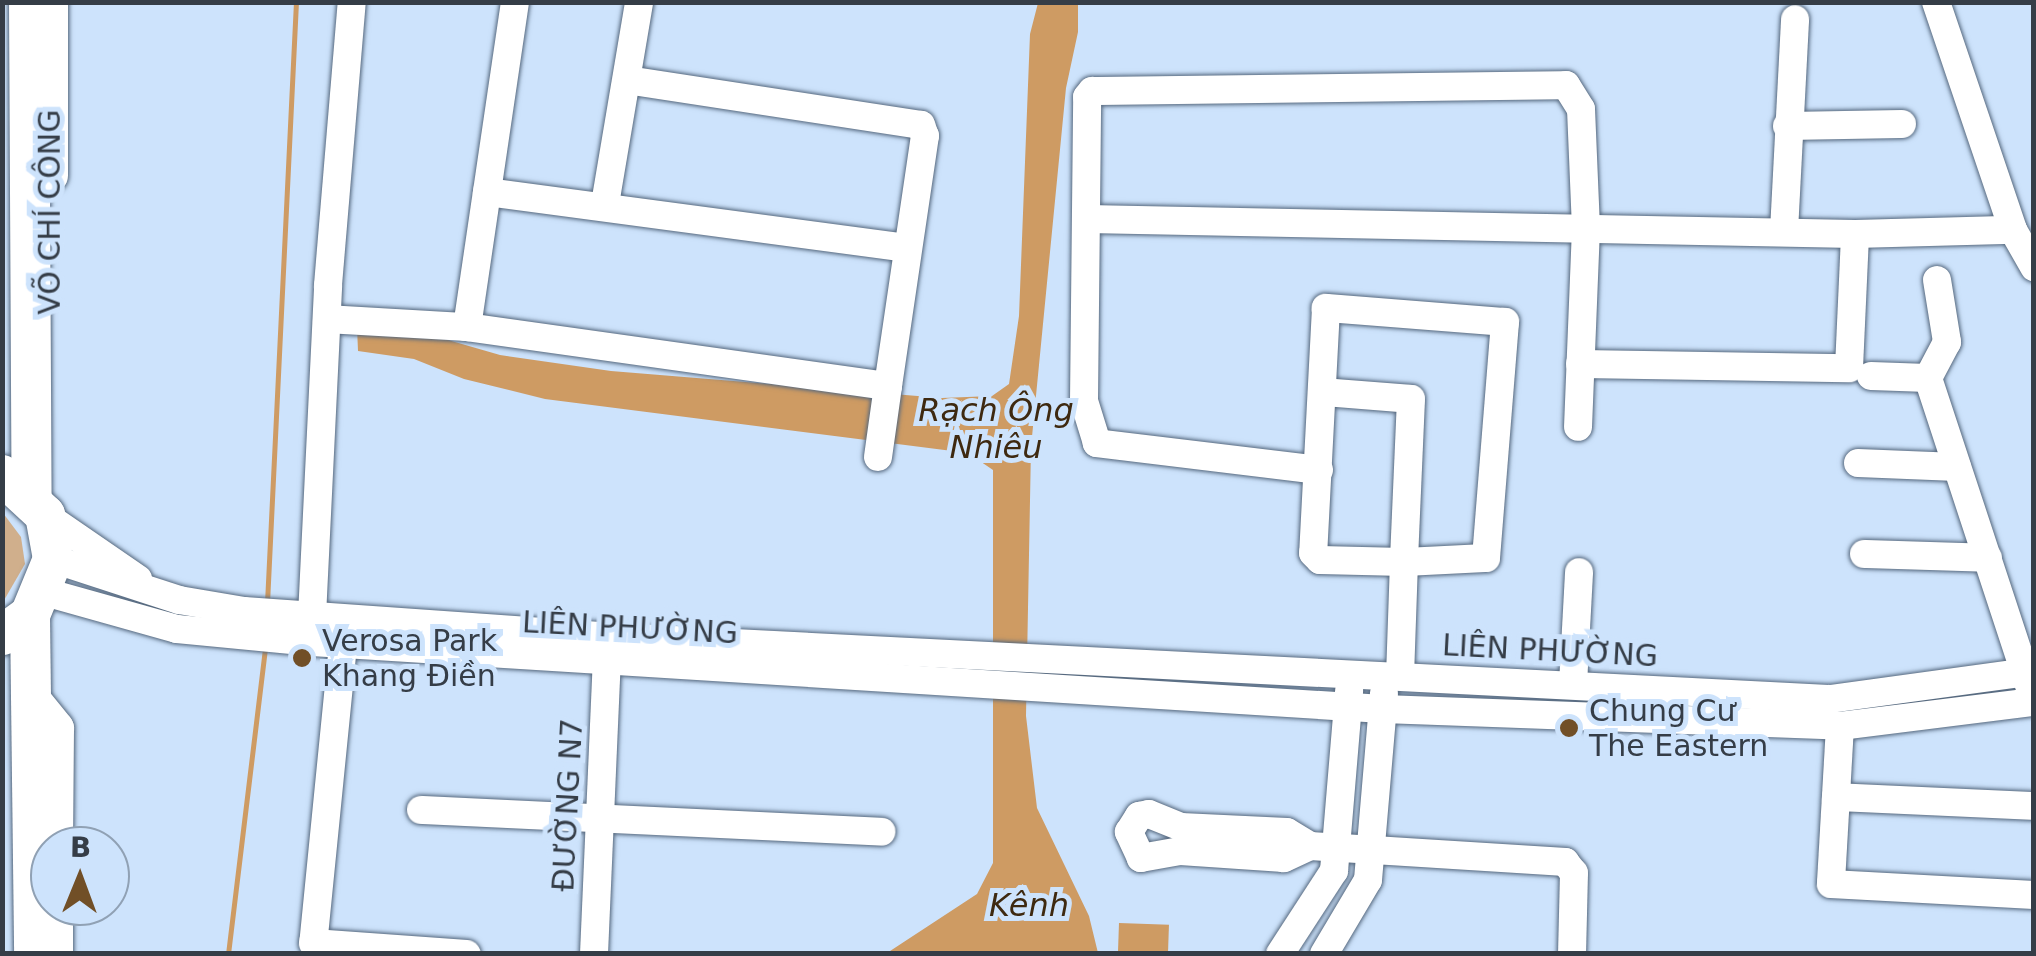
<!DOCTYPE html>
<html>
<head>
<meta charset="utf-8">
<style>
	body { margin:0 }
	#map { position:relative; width:2036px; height:956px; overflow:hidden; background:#cde3fc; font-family:"DejaVu Sans",sans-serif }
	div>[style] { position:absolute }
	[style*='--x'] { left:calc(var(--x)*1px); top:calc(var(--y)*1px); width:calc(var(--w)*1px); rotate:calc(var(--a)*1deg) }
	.green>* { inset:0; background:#d0af8c }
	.water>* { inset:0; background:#ce9b63; transform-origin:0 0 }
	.stream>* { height:5px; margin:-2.5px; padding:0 2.5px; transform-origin:2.5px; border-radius:2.5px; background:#ce9b63 }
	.roads { filter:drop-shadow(0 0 2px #55687e) drop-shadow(0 0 2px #55687e) }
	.minor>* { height:28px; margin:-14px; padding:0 14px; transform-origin:14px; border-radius:14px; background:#fff }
	.major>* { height:35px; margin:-17.5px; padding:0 17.5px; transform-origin:17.5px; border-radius:17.5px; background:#fff }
	.highway>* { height:40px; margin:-20px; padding:0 20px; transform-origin:20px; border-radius:20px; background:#fff }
	.dots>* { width:28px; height:28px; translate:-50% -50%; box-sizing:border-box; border:5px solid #cde3fc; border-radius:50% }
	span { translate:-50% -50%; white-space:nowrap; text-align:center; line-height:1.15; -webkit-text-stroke:10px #cde3fc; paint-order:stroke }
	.street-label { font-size:30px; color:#353d47 }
	.poi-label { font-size:30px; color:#353d47 }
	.left { translate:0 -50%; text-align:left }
	.water-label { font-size:32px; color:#3e2910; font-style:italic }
	.frame { position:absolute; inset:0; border:5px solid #353d47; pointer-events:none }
	.north { position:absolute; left:30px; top:826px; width:100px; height:100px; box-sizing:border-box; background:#cde3fc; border:2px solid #90a1b4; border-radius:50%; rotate:1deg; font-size:28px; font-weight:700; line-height:40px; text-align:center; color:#353d47 }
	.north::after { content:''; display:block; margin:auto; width:35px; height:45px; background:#714f27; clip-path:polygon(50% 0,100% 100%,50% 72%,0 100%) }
</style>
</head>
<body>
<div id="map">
	<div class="green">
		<div style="clip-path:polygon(3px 513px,21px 537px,25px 564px,3px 602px)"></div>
	</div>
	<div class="water">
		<div style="clip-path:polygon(1038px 3px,1078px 3px,1078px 32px,1066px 88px,1031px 447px,1026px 716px,1037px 808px,1089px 916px,1098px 953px,887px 953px,977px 894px,993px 863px,993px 470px,968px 453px,545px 399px,464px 379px,414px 359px,358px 351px,357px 327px,410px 329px,500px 355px,611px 371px,942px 398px,992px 396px,1009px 384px,1019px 316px,1030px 34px)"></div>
		<div style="left:1119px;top:923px;width:50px;height:30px;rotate:2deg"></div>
	</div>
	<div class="stream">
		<div style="--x:267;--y:603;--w:602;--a:-87.24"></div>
		<div style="--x:228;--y:954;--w:307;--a:-83.1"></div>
	</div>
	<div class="roads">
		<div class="minor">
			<div style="--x:1936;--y:2;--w:241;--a:71.3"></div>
			<div style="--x:2013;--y:230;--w:43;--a:60.4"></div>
			<div style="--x:1787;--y:126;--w:115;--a:-1"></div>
			<div style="--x:487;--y:192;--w:424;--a:7.6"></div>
			<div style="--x:605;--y:204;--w:205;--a:-80.4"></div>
			<div style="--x:1087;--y:219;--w:768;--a:1.12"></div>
			<div style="--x:1855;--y:234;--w:158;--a:-1.5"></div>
			<div style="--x:1784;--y:231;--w:212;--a:-87"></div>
			<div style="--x:1937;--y:280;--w:63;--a:80.8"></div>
			<div style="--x:1947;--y:342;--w:41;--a:117.8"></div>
			<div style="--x:1928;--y:378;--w:323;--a:71.8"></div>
			<div style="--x:327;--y:319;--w:140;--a:3.3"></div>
			<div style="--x:467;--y:327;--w:425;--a:8"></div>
			<div style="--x:888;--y:386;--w:253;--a:-81.6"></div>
			<div style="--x:925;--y:136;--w:12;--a:-110"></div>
			<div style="--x:921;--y:125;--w:296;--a:-171.3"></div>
			<div style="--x:467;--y:327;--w:329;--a:-81.6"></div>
			<div style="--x:1580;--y:364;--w:269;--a:0.9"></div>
			<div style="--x:1849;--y:368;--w:134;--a:-87.4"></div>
			<div style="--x:1871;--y:376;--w:57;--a:2"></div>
			<div style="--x:1323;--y:392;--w:88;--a:4.5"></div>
			<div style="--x:1411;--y:399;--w:163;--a:92.5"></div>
			<div style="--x:1404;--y:562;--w:82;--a:-2.8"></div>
			<div style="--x:1486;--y:558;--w:237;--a:-85.4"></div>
			<div style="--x:1505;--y:322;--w:180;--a:-175.5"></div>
			<div style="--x:1326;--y:308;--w:245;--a:93"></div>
			<div style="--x:1313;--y:553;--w:10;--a:45"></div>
			<div style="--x:1320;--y:560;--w:84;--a:1.4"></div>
			<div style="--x:1404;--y:562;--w:114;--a:92"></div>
			<div style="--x:878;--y:457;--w:72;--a:-82"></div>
			<div style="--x:1858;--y:463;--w:99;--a:2.3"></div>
			<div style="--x:1319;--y:470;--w:224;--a:-173.1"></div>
			<div style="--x:1097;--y:443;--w:44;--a:-107.2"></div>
			<div style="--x:1084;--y:401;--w:304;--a:-89.4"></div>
			<div style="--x:1087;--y:97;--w:8;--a:-50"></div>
			<div style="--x:1092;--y:91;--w:474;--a:-0.7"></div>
			<div style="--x:1566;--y:85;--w:28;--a:58"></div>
			<div style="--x:1581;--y:109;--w:119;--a:87.6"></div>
			<div style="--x:1586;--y:228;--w:199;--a:92.3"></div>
			<div style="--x:45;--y:515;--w:113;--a:34.5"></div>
			<div style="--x:1864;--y:554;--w:124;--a:1.8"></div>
			<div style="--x:53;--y:559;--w:133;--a:18"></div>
			<div style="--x:179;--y:600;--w:66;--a:9.6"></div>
			<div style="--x:244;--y:611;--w:392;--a:4"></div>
			<div style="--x:635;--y:638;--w:1197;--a:2.92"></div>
			<div style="--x:1830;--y:699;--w:206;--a:-7.8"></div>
			<div style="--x:45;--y:592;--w:137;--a:15.7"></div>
			<div style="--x:177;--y:629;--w:136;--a:5.5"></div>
			<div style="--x:312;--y:642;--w:1073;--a:3.58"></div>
			<div style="--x:1383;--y:709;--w:457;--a:2.1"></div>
			<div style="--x:1840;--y:726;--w:195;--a:-7.1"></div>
			<div style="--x:312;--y:616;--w:331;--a:-87.2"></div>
			<div style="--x:328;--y:285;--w:284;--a:-85.2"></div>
			<div style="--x:343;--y:645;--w:300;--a:95.7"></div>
			<div style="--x:313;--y:943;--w:154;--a:4.1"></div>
			<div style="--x:1573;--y:684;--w:112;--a:-86.9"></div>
			<div style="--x:1840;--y:726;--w:158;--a:93.3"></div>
			<div style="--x:1831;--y:884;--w:203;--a:3.1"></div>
			<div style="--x:1836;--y:797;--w:198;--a:2.6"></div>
			<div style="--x:421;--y:810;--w:461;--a:2.7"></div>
			<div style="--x:1310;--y:846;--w:29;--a:155"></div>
			<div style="--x:1284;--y:858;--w:104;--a:-176.1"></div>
			<div style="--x:1180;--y:851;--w:40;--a:170"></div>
			<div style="--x:1141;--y:858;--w:29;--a:-115"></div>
			<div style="--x:1129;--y:832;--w:19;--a:-58"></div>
			<div style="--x:1139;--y:816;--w:10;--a:-11"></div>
			<div style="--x:1149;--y:814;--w:35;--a:22"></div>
			<div style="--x:1181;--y:827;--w:106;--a:2.7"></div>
			<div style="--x:1287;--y:832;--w:27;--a:31"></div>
			<div style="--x:1310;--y:846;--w:256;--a:3.6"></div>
			<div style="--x:1565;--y:862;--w:14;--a:51"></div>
			<div style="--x:1574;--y:873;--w:81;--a:91.4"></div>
			<div style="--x:594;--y:954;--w:294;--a:-87.5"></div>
			<div style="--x:1280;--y:954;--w:99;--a:-57"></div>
			<div style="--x:1334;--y:871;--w:181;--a:-85.2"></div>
			<div style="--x:1324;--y:954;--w:86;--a:-59.3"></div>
			<div style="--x:1368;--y:880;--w:187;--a:-85.1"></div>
		</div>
		<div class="major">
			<div style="--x:50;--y:2;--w:173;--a:90"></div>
			<div style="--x:31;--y:697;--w:40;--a:51"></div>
			<div style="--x:56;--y:728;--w:118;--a:90.5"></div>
			<div style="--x:55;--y:954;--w:48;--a:-90"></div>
		</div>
		<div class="highway">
			<div style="--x:29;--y:2;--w:495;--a:89.7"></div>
			<div style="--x:2;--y:475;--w:59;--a:42.9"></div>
			<div style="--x:45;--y:515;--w:45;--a:79.7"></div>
			<div style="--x:53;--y:559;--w:61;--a:112.3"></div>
			<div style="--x:30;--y:615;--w:34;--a:144"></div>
			<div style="--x:30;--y:615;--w:339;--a:89.3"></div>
		</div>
	</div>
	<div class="dots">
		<div style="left:302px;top:658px;background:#714f27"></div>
		<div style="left:1569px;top:728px;background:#714f27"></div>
	</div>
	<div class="street-label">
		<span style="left:50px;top:212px;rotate:-90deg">VÕ CHÍ CÔNG</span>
		<span style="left:630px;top:628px;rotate:3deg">LIÊN PHƯỜNG</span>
		<span style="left:1550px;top:651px;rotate:3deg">LIÊN PHƯỜNG</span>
		<span style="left:568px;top:805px;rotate:-87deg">ĐƯỜNG N7</span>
	</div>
	<div class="poi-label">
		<span class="left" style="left:322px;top:658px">Verosa Park<br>Khang Điền</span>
		<span class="left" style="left:1589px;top:728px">Chung Cư<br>The Eastern</span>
	</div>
	<div class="water-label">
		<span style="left:996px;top:429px">Rạch Ông<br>Nhiêu</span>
		<span style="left:1029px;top:905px">Kênh</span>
	</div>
	<div class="frame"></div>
	<div class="north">B</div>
</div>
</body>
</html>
